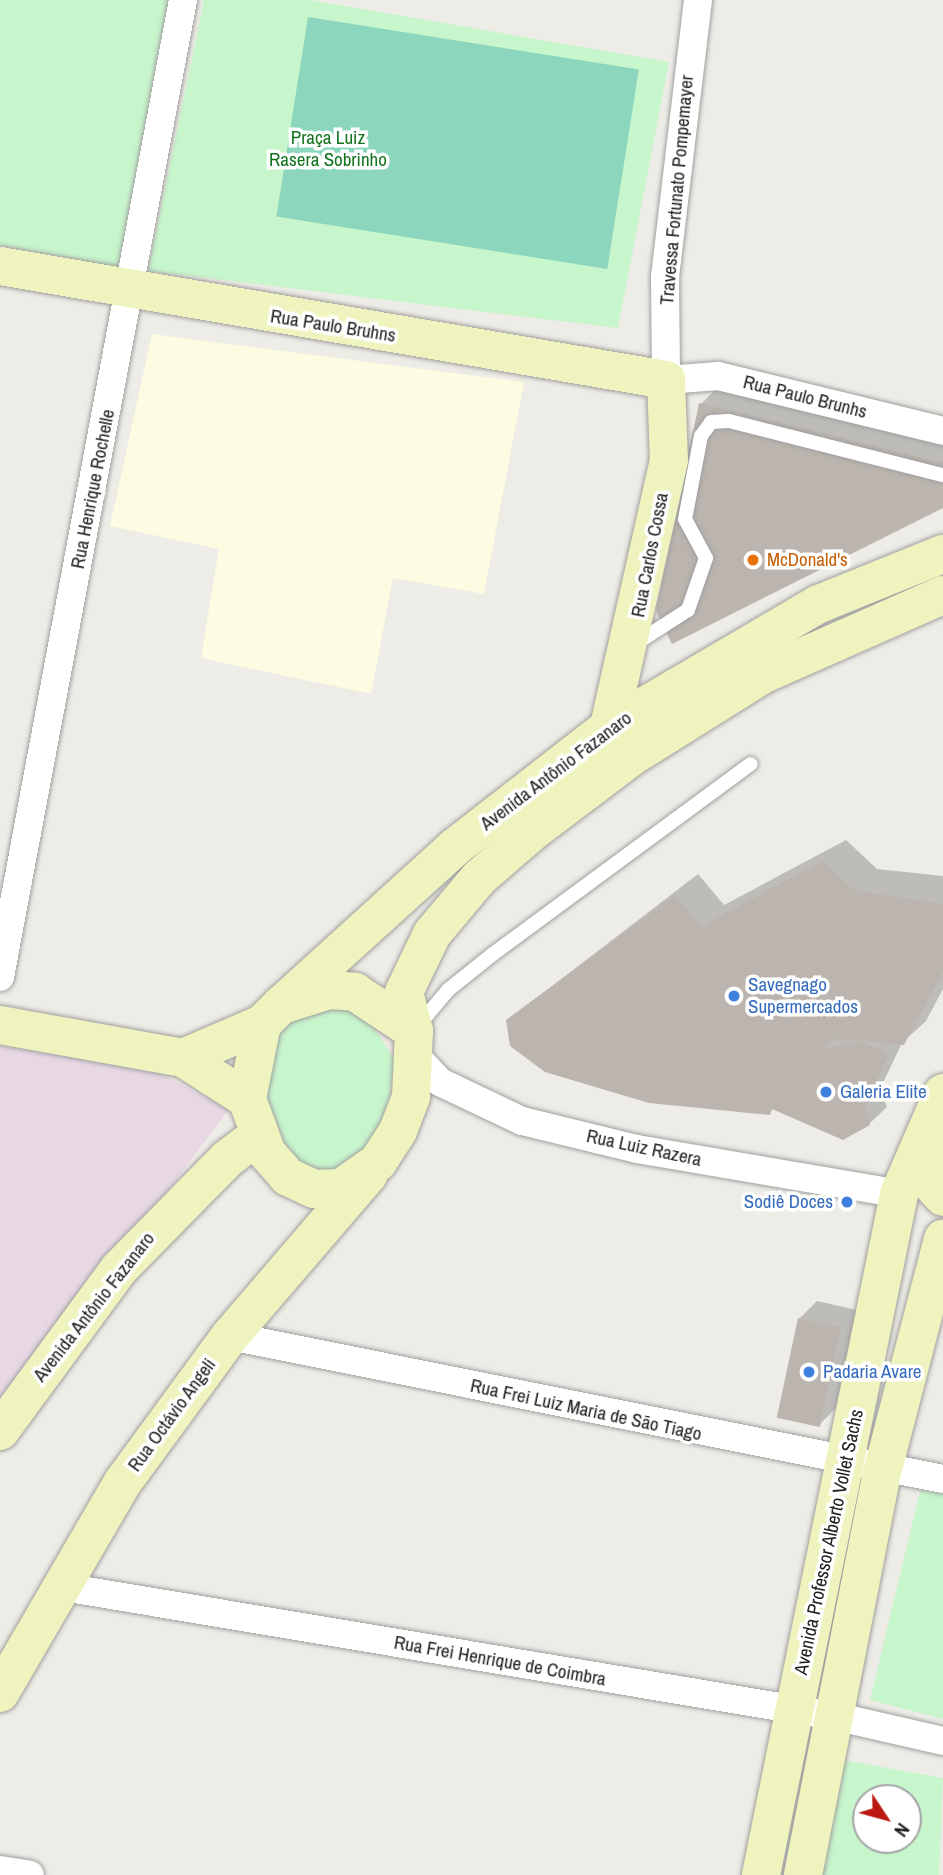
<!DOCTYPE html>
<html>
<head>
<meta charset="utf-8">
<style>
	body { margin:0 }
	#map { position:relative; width:943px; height:1875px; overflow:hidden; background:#eeece6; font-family:"Archivo Narrow",sans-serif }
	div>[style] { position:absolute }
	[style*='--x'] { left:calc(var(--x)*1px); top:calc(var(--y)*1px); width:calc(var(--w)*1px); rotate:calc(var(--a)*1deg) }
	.industrial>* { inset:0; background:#e7d8e4 }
	.education>* { inset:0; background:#fbfce1 }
	.park>* { inset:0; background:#c7f5cc }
	.pitch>* { inset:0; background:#8bd6bc; transform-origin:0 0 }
	.shadow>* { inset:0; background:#0003 }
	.building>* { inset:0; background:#bcb5af; transform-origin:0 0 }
	.roads { filter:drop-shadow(0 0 2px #a0a0a0) drop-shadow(0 0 2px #a0a0a0) }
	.lane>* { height:14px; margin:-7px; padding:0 7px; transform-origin:7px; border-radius:7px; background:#fff }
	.street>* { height:28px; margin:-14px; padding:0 14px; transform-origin:14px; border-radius:14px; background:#fff }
	.secondary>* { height:38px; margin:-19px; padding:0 19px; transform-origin:19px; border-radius:19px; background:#eff4be }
	.dots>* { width:19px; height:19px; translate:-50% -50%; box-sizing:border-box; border:4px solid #fff; border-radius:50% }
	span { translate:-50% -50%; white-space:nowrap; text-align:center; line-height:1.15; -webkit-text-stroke:7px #fff; paint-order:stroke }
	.park-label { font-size:19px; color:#157420 }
	.street-label { font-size:19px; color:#1f1f1f }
	.food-label { font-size:19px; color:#c56008 }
	.left { translate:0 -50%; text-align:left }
	.shop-label { font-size:19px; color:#366cbe }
	.right { translate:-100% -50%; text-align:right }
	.north { position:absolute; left:852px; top:1784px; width:70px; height:70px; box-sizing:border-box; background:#fff; border:2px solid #a5a5a5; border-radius:50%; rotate:126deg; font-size:19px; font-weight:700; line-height:28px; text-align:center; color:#1f1f1f }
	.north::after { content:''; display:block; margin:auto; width:24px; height:32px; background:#bb1812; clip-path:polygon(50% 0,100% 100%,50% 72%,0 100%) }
</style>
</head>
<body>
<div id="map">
	<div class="industrial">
		<div style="clip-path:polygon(0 1046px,154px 1071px,229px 1109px,0 1416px)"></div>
	</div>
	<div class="education">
		<div style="clip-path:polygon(152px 334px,524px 382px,484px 594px,393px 578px,371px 694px,201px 658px,219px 549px,110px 526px)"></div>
	</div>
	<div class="park">
		<div style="clip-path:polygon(0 0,171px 0,119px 268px,0 245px)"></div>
		<div style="clip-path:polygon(204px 0,310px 0,669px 62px,618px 328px,148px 271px)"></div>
		<div style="clip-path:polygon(316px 1007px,351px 1008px,370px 1021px,395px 1061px,387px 1114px,365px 1154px,329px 1176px,300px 1174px,266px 1123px,268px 1048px,291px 1020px)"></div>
		<div style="clip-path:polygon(921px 1487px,943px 1492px,943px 1719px,870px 1700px)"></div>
		<div style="clip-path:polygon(evenodd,843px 1760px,943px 1778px,939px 1875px,819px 1875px,843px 1760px,866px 1798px,908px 1798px,908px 1840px,866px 1840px,866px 1798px)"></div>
	</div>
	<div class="pitch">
		<div style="left:308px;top:17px;width:335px;height:202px;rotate:9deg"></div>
	</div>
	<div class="shadow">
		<div style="clip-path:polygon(723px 382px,943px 436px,943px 506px,701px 404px)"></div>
		<div style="clip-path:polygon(846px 840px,877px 869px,943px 876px,943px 989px,926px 1021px,902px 1043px,880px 1089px,887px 1107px,869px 1124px,774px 1108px,769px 1113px,508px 1020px,698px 874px,724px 905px)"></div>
		<div style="clip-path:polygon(817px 1301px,857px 1310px,836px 1408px,819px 1425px,800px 1318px)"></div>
	</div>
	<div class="building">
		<div style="clip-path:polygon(699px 403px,943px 463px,943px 508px,672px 644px,656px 611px)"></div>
		<div style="clip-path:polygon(823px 861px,854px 890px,943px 904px,943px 972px,904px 1045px,866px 1041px,833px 1039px,820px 1050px,862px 1041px,889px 1055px,864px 1107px,870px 1125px,843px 1140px,772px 1109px,770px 1115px,649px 1103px,545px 1072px,510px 1046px,506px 1020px,675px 895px,701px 926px)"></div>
		<div style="left:798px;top:1318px;width:44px;height:102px;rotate:12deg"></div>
	</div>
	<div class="roads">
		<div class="lane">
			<div style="--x:635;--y:644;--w:63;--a:-32.7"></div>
			<div style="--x:688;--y:610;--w:55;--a:-70.9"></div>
			<div style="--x:706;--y:558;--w:44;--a:-118.3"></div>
			<div style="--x:685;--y:519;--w:85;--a:-79.1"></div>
			<div style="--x:701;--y:436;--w:17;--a:-54"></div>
			<div style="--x:711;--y:422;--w:18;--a:-3"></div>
			<div style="--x:729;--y:421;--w:221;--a:14.2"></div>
			<div style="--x:417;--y:1027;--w:48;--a:-50"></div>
			<div style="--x:448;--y:990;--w:58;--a:-38.7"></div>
			<div style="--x:493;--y:954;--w:320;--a:-36.4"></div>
		</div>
		<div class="street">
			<div style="--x:698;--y:0;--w:280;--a:96.8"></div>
			<div style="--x:665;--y:278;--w:102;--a:89.4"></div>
			<div style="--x:666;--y:380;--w:52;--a:-4.4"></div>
			<div style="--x:718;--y:376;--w:232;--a:13.7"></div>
			<div style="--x:0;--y:977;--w:994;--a:-79.39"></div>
			<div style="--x:411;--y:1051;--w:42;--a:46.9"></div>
			<div style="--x:440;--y:1082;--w:91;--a:25.4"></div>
			<div style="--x:522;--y:1121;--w:118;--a:13.7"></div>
			<div style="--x:637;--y:1149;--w:266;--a:9.7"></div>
			<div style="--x:230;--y:1336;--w:727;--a:11.34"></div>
			<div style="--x:57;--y:1586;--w:788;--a:9.5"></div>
			<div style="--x:834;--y:1716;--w:112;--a:12.9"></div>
			<div style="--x:0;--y:1870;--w:30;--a:9"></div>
		</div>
		<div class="secondary">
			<div style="--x:0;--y:266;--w:676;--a:9.71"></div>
			<div style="--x:666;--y:380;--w:80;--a:87.9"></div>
			<div style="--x:669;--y:460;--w:274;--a:102.7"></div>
			<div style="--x:281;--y:1005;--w:50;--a:-17.4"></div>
			<div style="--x:329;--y:990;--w:26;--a:4"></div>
			<div style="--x:355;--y:992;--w:71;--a:33.5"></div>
			<div style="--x:414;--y:1031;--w:66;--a:92.6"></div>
			<div style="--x:411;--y:1097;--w:36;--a:111"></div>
			<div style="--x:398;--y:1131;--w:37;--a:123"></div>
			<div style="--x:378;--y:1162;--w:45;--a:144.9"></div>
			<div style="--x:341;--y:1188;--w:27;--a:178"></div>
			<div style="--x:314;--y:1189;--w:29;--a:-155"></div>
			<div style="--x:288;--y:1177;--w:32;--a:-131"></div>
			<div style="--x:267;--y:1153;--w:58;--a:-110.3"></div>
			<div style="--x:247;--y:1099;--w:76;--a:-78.7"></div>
			<div style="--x:262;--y:1024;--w:27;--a:-45"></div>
			<div style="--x:281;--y:1005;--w:235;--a:-42.2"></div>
			<div style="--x:455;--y:847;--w:195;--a:-37.9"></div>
			<div style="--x:609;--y:727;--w:243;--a:-30.4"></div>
			<div style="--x:819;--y:604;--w:134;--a:-22"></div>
			<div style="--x:0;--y:1025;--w:186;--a:10.2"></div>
			<div style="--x:183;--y:1058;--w:76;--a:32.6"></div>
			<div style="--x:414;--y:1031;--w:40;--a:-104.4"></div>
			<div style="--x:404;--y:992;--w:64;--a:-64.2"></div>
			<div style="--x:432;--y:934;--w:73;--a:-50"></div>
			<div style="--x:479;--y:878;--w:70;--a:-41"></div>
			<div style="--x:532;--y:832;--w:124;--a:-37.1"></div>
			<div style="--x:631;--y:757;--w:157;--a:-32"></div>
			<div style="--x:764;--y:674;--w:196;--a:-23.8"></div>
			<div style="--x:183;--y:1058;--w:86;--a:-23.3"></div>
			<div style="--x:943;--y:1160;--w:28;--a:108"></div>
			<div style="--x:934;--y:1187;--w:13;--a:48"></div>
			<div style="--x:0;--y:1431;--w:201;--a:-53.7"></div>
			<div style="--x:119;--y:1269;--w:154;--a:-45.5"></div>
			<div style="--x:227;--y:1159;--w:40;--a:-37"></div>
			<div style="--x:0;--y:1693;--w:244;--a:-59.8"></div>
			<div style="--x:123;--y:1482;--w:181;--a:-53.8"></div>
			<div style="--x:230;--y:1336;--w:213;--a:-49.4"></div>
			<div style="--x:761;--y:1875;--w:695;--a:-78.54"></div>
			<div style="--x:899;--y:1194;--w:110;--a:-66.5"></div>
			<div style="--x:803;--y:1875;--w:414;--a:-78.9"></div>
			<div style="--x:883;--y:1469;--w:238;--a:-75.4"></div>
		</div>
	</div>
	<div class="dots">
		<div style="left:753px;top:560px;background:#e8710a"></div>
		<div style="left:734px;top:996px;background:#3f7fe0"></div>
		<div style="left:826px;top:1092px;background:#3f7fe0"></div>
		<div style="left:847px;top:1202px;background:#3f7fe0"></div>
		<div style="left:809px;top:1372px;background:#3f7fe0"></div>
	</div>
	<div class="park-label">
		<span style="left:328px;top:149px">Praça Luiz<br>Rasera Sobrinho</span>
	</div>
	<div class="street-label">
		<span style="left:677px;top:190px;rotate:-85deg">Travessa Fortunato Pompemayer</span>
		<span style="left:333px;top:326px;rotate:9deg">Rua Paulo Bruhns</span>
		<span style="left:805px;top:397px;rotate:14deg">Rua Paulo Brunhs</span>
		<span style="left:93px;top:489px;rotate:-79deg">Rua Henrique Rochelle</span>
		<span style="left:650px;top:555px;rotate:-79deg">Rua Carlos Cossa</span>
		<span style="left:556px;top:771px;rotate:-37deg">Avenida Antônio Fazanaro</span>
		<span style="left:644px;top:1148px;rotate:12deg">Rua Luiz Razera</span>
		<span style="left:94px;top:1307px;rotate:-52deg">Avenida Antônio Fazanaro</span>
		<span style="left:586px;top:1410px;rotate:12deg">Rua Frei Luiz Maria de São Tiago</span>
		<span style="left:172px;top:1415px;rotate:-54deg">Rua Octávio Angeli</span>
		<span style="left:829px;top:1542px;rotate:-78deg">Avenida Professor Alberto Vollet Sachs</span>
		<span style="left:500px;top:1661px;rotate:10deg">Rua Frei Henrique de Coimbra</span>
	</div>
	<div class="food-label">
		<span class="left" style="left:767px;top:560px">McDonald's</span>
	</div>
	<div class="shop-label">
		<span class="left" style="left:748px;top:996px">Savegnago<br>Supermercados</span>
		<span class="left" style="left:840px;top:1092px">Galeria Elite</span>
		<span class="right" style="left:833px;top:1202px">Sodiê Doces</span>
		<span class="left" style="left:823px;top:1372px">Padaria Avare</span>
	</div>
	<div class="north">N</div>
</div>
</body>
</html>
